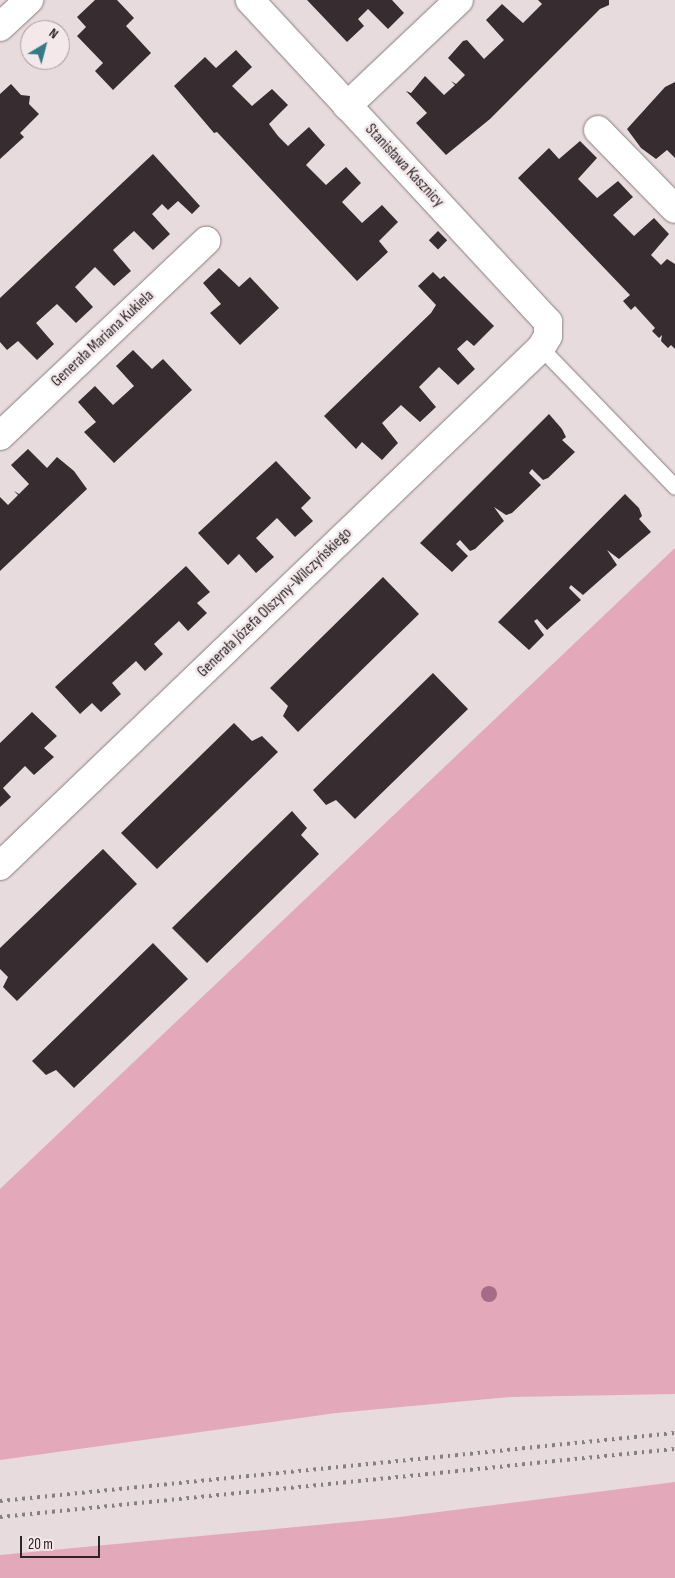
<!DOCTYPE html>
<html>
<head>
<meta charset="utf-8">
<style>
	body { margin:0 }
	#map { position:relative; width:675px; height:1578px; overflow:hidden; background:#e7dbde; font-family:"Sofia Sans Condensed",sans-serif }
	div>[style] { position:absolute }
	[style*='--x'] { left:calc(var(--x)*1px); top:calc(var(--y)*1px); width:calc(var(--w)*1px); rotate:calc(var(--a)*1deg) }
	.green>* { inset:0; background:#e3a8ba }
	.building>* { inset:0; background:#372d30; transform-origin:0 0 }
	.roads { filter:drop-shadow(0 0 1px #877c7f) drop-shadow(0 0 1px #877c7f) }
	.lane>* { height:15px; margin:-7.5px; padding:0 7.5px; transform-origin:7.5px; border-radius:7.5px; background:#fff }
	.street>* { height:28px; margin:-14px; padding:0 14px; transform-origin:14px; border-radius:14px; background:#fff }
	.rail>* { height:4px; margin-top:-2px; transform-origin:0; background:repeating-linear-gradient(90deg,#877f81 0 2.5px,transparent 0 7.5px) }
	.trees>* { width:16px; height:16px; margin:-8px; border-radius:50%; background:#a66c86 }
	span { translate:-50% -50%; white-space:nowrap; text-align:center; line-height:1.15; -webkit-text-stroke:5px #f4e8eb; paint-order:stroke }
	.street-label { font-size:16px; color:#2a2627 }
	.north { position:absolute; left:20px; top:20px; width:50px; height:50px; box-sizing:border-box; background:#f4e8eb; border:1px solid #a39a9d; border-radius:50%; rotate:37deg; font-size:14px; font-weight:700; line-height:20px; text-align:center; color:#2a2627 }
	.north::after { content:''; display:block; margin:auto; width:18px; height:22px; background:#347b86; clip-path:polygon(50% 0,100% 100%,50% 72%,0 100%) }
	.scale { position:absolute; left:20px; top:1536px; width:80px; height:22px; box-sizing:border-box; border:2px solid #2a2627; border-top:0; padding-left:6px; font-size:15px; line-height:18px; white-space:nowrap; color:#2a2627; -webkit-text-stroke:4px #f4e8eb; paint-order:stroke }
</style>
</head>
<body>
<div id="map">
	<div class="green">
		<div style="clip-path:polygon(675px 548px,675px 1394px,511px 1397px,336px 1413px,0 1460px,0 1189px)"></div>
		<div style="clip-path:polygon(675px 1482px,675px 1578px,0 1578px,0 1555px,391px 1518px)"></div>
	</div>
	<div class="building">
		<div style="clip-path:polygon(95px 0,117px 0,134px 18px,126px 26px,151px 53px,113px 90px,95px 71px,103px 63px,77px 36px,86px 27px,77px 17px)"></div>
		<div style="clip-path:polygon(307px 0,392px 0,404px 13px,388px 29px,368px 9px,358px 19px,364px 26px,347px 42px)"></div>
		<div style="clip-path:polygon(538px 0,609px 0,609px 5px,600px 9px,490px 119px,446px 155px,416px 123px,427px 113px,406px 91px,411px 93px,425px 76px,444px 95px,455px 85px,451px 81px,456px 84px,465px 75px,448px 58px,463px 41px,467px 40px,484px 59px,504px 40px,486px 20px,502px 4px,523px 23px,542px 4px)"></div>
		<div style="clip-path:polygon(236px 50px,252px 67px,232px 86px,252px 106px,272px 89px,288px 105px,269px 124px,278px 136px,288px 146px,309px 127px,325px 145px,306px 165px,326px 185px,346px 167px,361px 183px,342px 202px,362px 223px,382px 205px,398px 222px,379px 241px,388px 252px,357px 281px,217px 132px,214px 133px,174px 86px,205px 57px,216px 68px)"></div>
		<div style="clip-path:polygon(675px 82px,675px 158px,667px 150px,656px 159px,641px 148px,627px 129px,665px 87px)"></div>
		<div style="clip-path:polygon(11px 84px,21px 95px,30px 96px,29px 104px,39px 114px,20px 133px,24px 137px,0 159px,0 94px)"></div>
		<div style="clip-path:polygon(580px 141px,597px 158px,578px 179px,597px 198px,618px 181px,633px 197px,613px 215px,634px 236px,654px 218px,669px 234px,651px 255px,661px 265px,667px 259px,675px 264px,675px 349px,671px 345px,668px 348px,661px 341px,662px 335px,659px 338px,652px 331px,655px 328px,635px 306px,631px 310px,623px 301px,630px 295px,518px 178px,549px 148px,559px 159px)"></div>
		<div style="clip-path:polygon(153px 154px,200px 206px,192px 214px,178px 201px,168px 210px,162px 204px,152px 214px,170px 234px,153px 250px,134px 231px,113px 250px,131px 271px,114px 286px,95px 267px,75px 287px,93px 307px,76px 323px,57px 304px,36px 323px,54px 344px,37px 360px,18px 341px,7px 350px,0 342px,0 298px)"></div>
		<div style="left:438px;top:231px;width:13px;height:13px;rotate:45deg"></div>
		<div style="clip-path:polygon(219px 268px,239px 287px,250px 277px,279px 308px,240px 345px,210px 313px,221px 304px,203px 283px)"></div>
		<div style="clip-path:polygon(433px 272px,440px 279px,444px 276px,494px 326px,474px 346px,467px 340px,457px 349px,475px 369px,458px 385px,439px 367px,419px 387px,436px 407px,420px 422px,401px 405px,382px 423px,398px 443px,382px 460px,362px 442px,356px 449px,324px 416px,431px 313px,436px 305px,418px 286px)"></div>
		<div style="clip-path:polygon(133px 350px,152px 369px,163px 359px,192px 390px,114px 463px,84px 432px,96px 422px,78px 402px,95px 386px,113px 405px,134px 386px,116px 366px)"></div>
		<div style="clip-path:polygon(549px 414px,562px 429px,566px 437px,562px 440px,575px 452px,548px 478px,543px 480px,532px 469px,529px 473px,541px 485px,512px 513px,506px 515px,494px 507px,504px 521px,475px 549px,470px 551px,460px 540px,456px 544px,468px 556px,452px 572px,420px 543px)"></div>
		<div style="clip-path:polygon(28px 449px,47px 468px,57px 457px,74px 471px,87px 489px,0 571px,0 497px,8px 505px,18px 495px,14px 491px,19px 494px,29px 484px,11px 465px)"></div>
		<div style="clip-path:polygon(276px 461px,311px 498px,301px 508px,313px 521px,295px 537px,277px 518px,256px 538px,274px 557px,256px 573px,239px 554px,228px 565px,198px 533px)"></div>
		<div style="clip-path:polygon(625px 494px,639px 508px,642px 516px,639px 519px,651px 532px,619px 559px,607px 550px,617px 565px,583px 595px,571px 585px,569px 588px,581px 600px,547px 630px,537px 619px,534px 621px,544px 635px,529px 650px,498px 622px)"></div>
		<div style="clip-path:polygon(186px 566px,210px 592px,197px 603px,207px 613px,188px 631px,179px 621px,154px 644px,163px 654px,145px 671px,136px 661px,112px 683px,121px 694px,101px 712px,92px 703px,80px 714px,55px 687px)"></div>
		<div style="clip-path:polygon(383px 577px,419px 614px,298px 732px,283px 716px,288px 706px,270px 688px)"></div>
		<div style="clip-path:polygon(433px 673px,468px 709px,355px 819px,336px 800px,326px 805px,313px 790px)"></div>
		<div style="clip-path:polygon(32px 712px,57px 736px,44px 748px,54px 757px,34px 775px,25px 766px,3px 788px,11px 797px,0 807px,0 743px)"></div>
		<div style="clip-path:polygon(234px 723px,252px 741px,262px 736px,278px 752px,157px 869px,121px 833px)"></div>
		<div style="clip-path:polygon(292px 811px,307px 828px,301px 835px,319px 854px,207px 963px,172px 928px)"></div>
		<div style="clip-path:polygon(103px 849px,137px 884px,17px 1001px,3px 987px,8px 977px,0 969px,0 948px)"></div>
		<div style="clip-path:polygon(153px 943px,188px 979px,74px 1088px,56px 1070px,46px 1075px,32px 1061px)"></div>
	</div>
	<div class="roads">
		<div class="lane">
			<div style="--x:541;--y:348;--w:193;--a:46"></div>
		</div>
		<div class="street">
			<div style="--x:0;--y:27;--w:40;--a:-43"></div>
			<div style="--x:347;--y:106;--w:154;--a:-43.4"></div>
			<div style="--x:598;--y:130;--w:110;--a:45.7"></div>
			<div style="--x:0;--y:436;--w:284;--a:-43.4"></div>
			<div style="--x:0;--y:866;--w:749;--a:-43.76"></div>
			<div style="--x:541;--y:348;--w:14;--a:-60"></div>
			<div style="--x:548;--y:336;--w:14;--a:-90"></div>
			<div style="--x:548;--y:322;--w:439;--a:-132.8"></div>
		</div>
	</div>
	<div class="rail">
		<div style="--x:0;--y:1501;--w:678;--a:-5.75"></div>
		<div style="--x:0;--y:1517;--w:678;--a:-5.75"></div>
	</div>
	<div class="trees">
		<div style="left:489px;top:1294px"></div>
	</div>
	<div class="street-label">
		<span style="left:404px;top:166px;rotate:47deg">Stanisława Kasznicy</span>
		<span style="left:103px;top:339px;rotate:-43deg">Generała Mariana Kukiela</span>
		<span style="left:275px;top:603px;rotate:-44deg">Generała Józefa Olszyny-Wilczyńskiego</span>
	</div>
	<div class="north">N</div>
	<div class="scale">20 m</div>
</div>
</body>
</html>
